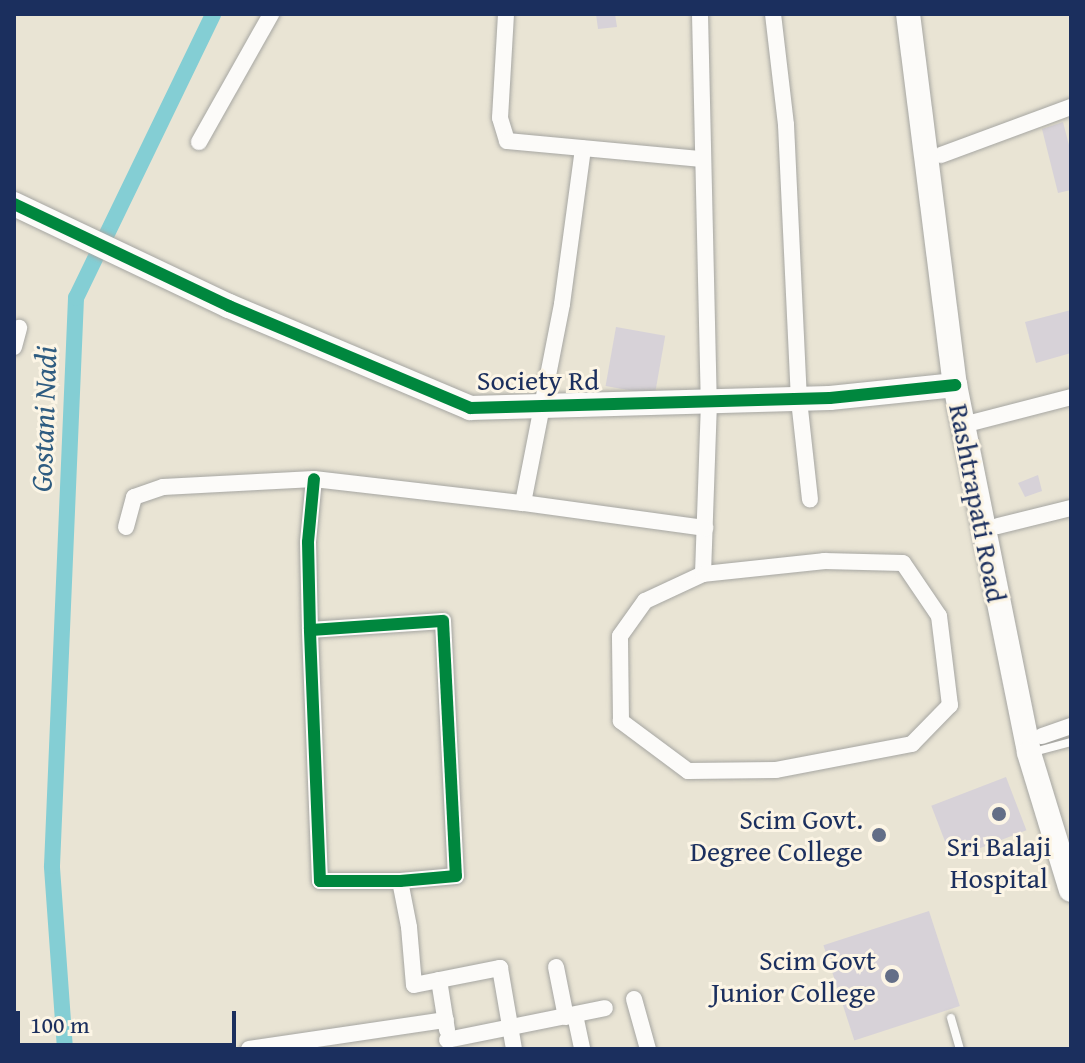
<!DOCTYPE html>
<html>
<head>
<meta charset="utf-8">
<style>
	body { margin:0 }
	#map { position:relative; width:1085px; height:1063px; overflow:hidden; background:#e9e4d4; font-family:"Gentium Book Plus",serif }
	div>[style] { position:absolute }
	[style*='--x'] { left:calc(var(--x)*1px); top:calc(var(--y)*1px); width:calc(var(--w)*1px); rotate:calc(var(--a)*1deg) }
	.canal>* { height:16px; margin:-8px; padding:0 8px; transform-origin:8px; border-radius:8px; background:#84ced4 }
	.building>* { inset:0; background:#d7d2d8; transform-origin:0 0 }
	.roads { filter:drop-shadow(0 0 2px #a6a6a2) drop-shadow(0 0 2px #a6a6a2) }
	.lane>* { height:8px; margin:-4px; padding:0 4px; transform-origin:4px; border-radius:4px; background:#fcfbf9 }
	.street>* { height:16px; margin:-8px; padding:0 8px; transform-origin:8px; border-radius:8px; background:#fcfbf9 }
	.secondary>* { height:24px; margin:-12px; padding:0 12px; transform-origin:12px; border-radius:12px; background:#fcfbf9 }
	.cycleway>* { height:12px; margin:-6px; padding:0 6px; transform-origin:6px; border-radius:6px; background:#00873e }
	.dots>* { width:22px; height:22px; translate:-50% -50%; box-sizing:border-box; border:4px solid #fcf5e5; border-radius:50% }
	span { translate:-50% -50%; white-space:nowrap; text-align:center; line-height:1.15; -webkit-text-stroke:6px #fcf5e5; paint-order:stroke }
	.street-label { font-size:28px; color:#1b2f5e }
	.poi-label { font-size:28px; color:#1b2f5e }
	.right { translate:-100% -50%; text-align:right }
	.water-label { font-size:30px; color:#2e5c81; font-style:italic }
	.frame { position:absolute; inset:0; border:16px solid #1b2f5e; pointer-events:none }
	.scale { position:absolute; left:16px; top:1011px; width:220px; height:36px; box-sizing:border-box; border:4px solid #1b2f5e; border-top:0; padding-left:10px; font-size:24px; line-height:28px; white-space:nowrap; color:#1b2f5e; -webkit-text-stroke:6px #fcf5e5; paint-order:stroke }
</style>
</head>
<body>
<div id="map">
	<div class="canal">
		<div style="--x:65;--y:1049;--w:183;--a:-94.1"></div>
		<div style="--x:52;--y:866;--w:569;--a:-87.58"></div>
		<div style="--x:76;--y:298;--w:315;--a:-64.2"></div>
	</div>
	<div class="building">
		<div style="clip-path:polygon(596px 14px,615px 14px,617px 27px,598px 29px)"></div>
		<div style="clip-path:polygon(1063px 122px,1071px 153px,1071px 190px,1058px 193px,1042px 129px)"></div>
		<div style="clip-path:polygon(1071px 310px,1071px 353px,1036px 363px,1025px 322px)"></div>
		<div style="left:616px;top:327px;width:50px;height:60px;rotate:10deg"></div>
		<div style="clip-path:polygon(1038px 475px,1042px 491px,1025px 497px,1018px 483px)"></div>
		<div style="left:1006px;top:777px;width:57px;height:80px;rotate:69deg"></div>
		<div style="left:929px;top:911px;width:100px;height:111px;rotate:72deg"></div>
	</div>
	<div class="roads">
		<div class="lane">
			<div style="--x:1030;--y:753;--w:42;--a:-15"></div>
			<div style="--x:951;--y:1018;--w:32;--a:74"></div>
		</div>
		<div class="street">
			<div style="--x:506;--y:14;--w:104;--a:93.3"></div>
			<div style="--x:500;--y:118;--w:24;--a:73"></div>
			<div style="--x:507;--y:141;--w:196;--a:5.3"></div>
			<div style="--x:700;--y:14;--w:388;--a:88.7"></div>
			<div style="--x:709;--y:402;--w:172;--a:92"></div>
			<div style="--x:773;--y:14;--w:112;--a:83.3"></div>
			<div style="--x:786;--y:125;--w:275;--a:87.3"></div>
			<div style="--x:799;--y:400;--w:100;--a:83.7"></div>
			<div style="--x:199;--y:142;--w:147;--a:-60.6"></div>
			<div style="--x:941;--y:155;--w:139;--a:-20.3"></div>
			<div style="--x:14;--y:347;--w:20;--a:-75"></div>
			<div style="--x:963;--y:425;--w:112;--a:-14.5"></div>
			<div style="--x:523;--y:503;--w:184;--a:7.8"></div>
			<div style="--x:998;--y:526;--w:75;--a:-13.9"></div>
			<div style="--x:126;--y:527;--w:31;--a:-75"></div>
			<div style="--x:134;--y:497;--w:31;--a:-19"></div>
			<div style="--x:163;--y:487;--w:151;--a:-3"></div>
			<div style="--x:314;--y:479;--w:210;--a:6.6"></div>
			<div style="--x:523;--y:503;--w:203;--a:-78.9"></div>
			<div style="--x:562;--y:304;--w:157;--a:-82.3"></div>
			<div style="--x:824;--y:561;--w:79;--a:1.5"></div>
			<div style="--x:903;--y:563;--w:64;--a:55.8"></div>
			<div style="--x:939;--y:616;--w:90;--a:83"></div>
			<div style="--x:950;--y:705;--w:54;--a:134.3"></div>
			<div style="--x:912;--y:744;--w:138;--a:169.2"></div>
			<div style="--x:776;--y:770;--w:88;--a:179.3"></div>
			<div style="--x:688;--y:771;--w:84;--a:-143.3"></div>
			<div style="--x:621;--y:721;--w:85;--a:-90.7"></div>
			<div style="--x:620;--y:636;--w:43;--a:-54.5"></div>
			<div style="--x:645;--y:601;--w:64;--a:-25"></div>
			<div style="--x:703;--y:574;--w:122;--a:-6.1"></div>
			<div style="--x:310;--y:630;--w:133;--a:-3.9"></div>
			<div style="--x:443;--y:621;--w:255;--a:87.1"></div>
			<div style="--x:456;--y:876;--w:56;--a:174.9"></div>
			<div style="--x:400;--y:881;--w:80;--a:180"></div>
			<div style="--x:320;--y:881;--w:251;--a:-92.3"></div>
			<div style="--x:310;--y:630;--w:88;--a:-91.3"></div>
			<div style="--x:308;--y:542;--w:63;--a:-84.6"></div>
			<div style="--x:1042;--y:736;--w:31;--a:-19"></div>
			<div style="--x:400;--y:881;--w:47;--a:78.9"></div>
			<div style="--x:409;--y:927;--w:58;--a:85.1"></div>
			<div style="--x:414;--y:985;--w:88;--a:-11.2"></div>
			<div style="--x:500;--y:968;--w:82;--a:80.2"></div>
			<div style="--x:556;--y:967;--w:51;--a:78.7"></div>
			<div style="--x:439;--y:980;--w:51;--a:80.9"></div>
			<div style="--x:634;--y:999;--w:52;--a:74.4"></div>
			<div style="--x:575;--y:1015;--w:35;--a:78"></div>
			<div style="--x:447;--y:1040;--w:161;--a:-11.4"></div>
			<div style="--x:249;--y:1049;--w:199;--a:-8.4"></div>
		</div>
		<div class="secondary">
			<div style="--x:908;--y:14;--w:374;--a:82.8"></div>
			<div style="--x:955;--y:385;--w:375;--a:78.6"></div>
			<div style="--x:1029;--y:753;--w:143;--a:73"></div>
			<div style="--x:14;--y:204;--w:238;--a:25.4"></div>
			<div style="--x:229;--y:306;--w:262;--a:22.9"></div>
			<div style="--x:470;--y:408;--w:360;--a:-1.6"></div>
			<div style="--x:830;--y:398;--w:126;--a:-5.9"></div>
		</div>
	</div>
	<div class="cycleway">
		<div style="--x:14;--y:204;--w:238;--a:25.4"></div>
		<div style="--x:229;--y:306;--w:262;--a:22.9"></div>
		<div style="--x:470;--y:408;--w:360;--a:-1.6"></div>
		<div style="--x:830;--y:398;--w:126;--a:-5.9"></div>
		<div style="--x:310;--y:630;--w:133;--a:-3.9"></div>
		<div style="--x:443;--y:621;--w:255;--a:87.1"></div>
		<div style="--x:456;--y:876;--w:56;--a:174.9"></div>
		<div style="--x:400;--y:881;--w:80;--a:180"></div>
		<div style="--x:320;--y:881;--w:251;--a:-92.3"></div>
		<div style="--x:310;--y:630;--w:88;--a:-91.3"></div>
		<div style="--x:308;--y:542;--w:63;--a:-84.6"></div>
	</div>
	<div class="dots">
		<div style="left:999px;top:814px;background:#636e87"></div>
		<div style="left:879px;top:835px;background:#636e87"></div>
		<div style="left:892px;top:976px;background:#636e87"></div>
	</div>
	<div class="street-label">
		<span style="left:538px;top:380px">Society Rd</span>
		<span style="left:978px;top:503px;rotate:79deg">Rashtrapati Road</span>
	</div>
	<div class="poi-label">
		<span class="right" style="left:863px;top:835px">Scim Govt.<br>Degree College</span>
		<span style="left:999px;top:862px">Sri Balaji<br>Hospital</span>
		<span class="right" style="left:876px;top:976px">Scim Govt<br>Junior College</span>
	</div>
	<div class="water-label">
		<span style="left:43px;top:419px;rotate:-88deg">Gostani Nadi</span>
	</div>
	<div class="frame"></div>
	<div class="scale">100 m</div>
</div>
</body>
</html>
